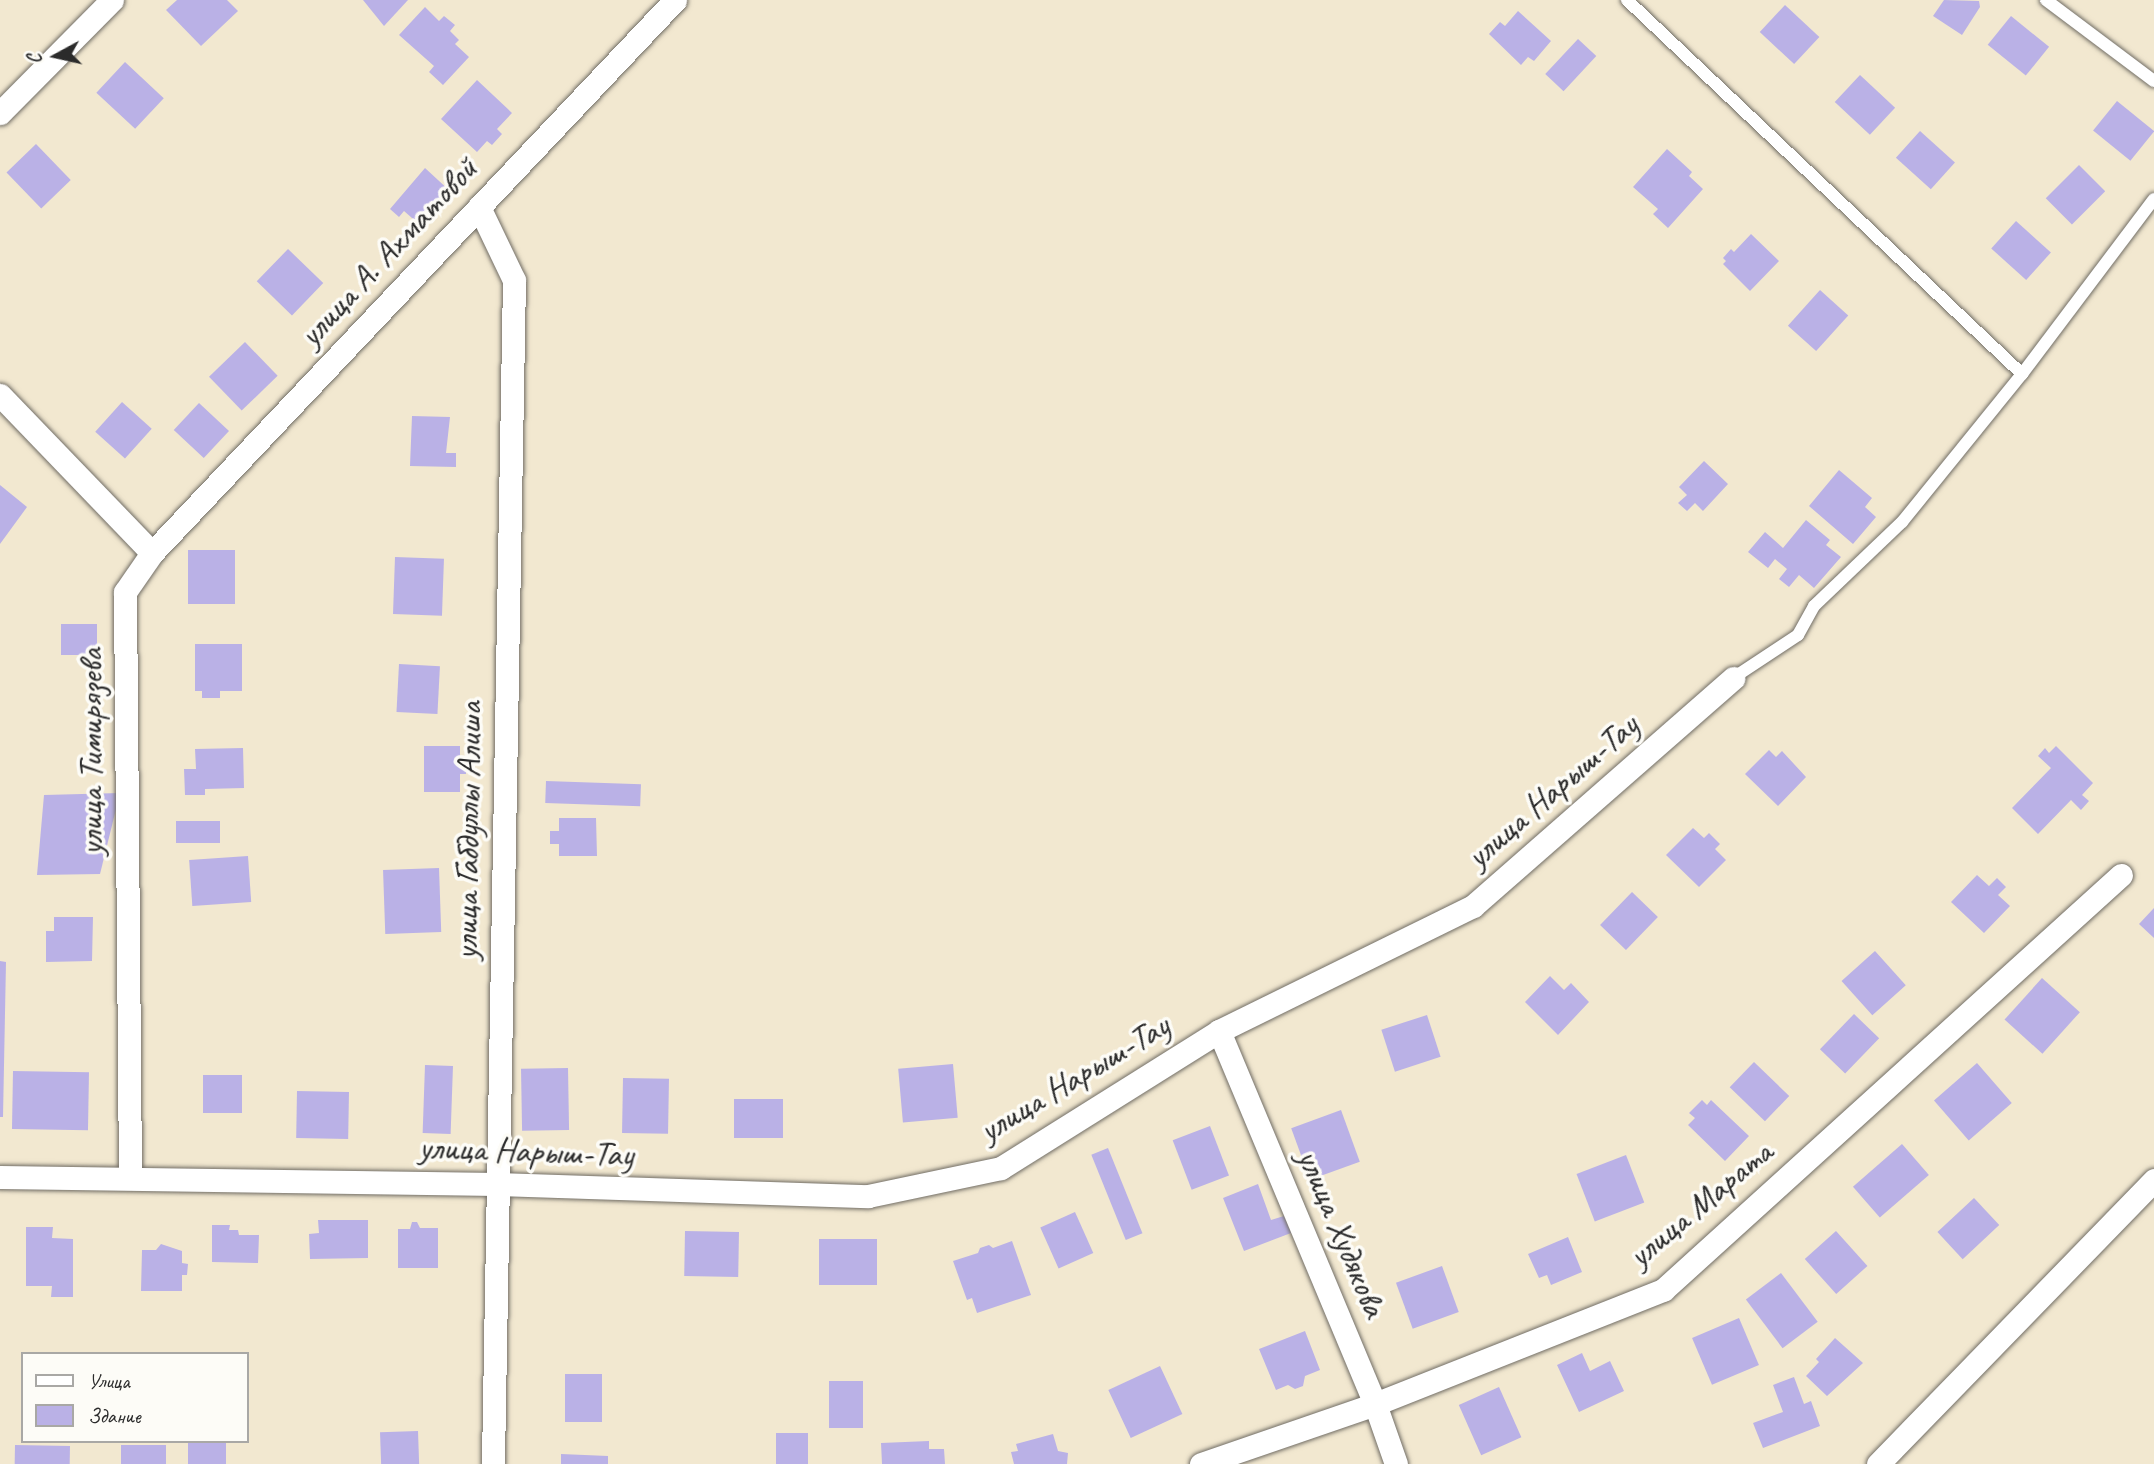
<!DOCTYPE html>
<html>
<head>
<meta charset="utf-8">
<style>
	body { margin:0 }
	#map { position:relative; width:2154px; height:1464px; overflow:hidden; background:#f2e8d0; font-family:Caveat,sans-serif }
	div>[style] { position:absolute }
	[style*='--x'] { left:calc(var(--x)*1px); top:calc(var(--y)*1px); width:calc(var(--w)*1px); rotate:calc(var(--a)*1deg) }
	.building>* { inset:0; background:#bab1e6; transform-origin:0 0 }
	.roads { filter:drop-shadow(0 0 2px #716d65) drop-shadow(0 0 2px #716d65) }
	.service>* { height:12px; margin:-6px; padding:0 6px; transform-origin:6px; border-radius:6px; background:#fff }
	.minor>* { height:23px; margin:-11.5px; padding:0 11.5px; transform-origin:11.5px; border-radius:11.5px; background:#fff }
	span { translate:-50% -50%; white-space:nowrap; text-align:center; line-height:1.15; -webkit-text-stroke:7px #fdfcf7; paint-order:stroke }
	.street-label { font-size:35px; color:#2b2b2b }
	.legend { position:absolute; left:21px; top:1352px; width:228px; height:91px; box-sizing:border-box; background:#fdfcf7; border:2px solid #a9a8a5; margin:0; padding:9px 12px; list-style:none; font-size:21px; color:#2b2b2b }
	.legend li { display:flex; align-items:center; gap:14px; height:35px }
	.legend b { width:35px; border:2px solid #a9a8a5 }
	.north { position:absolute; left:21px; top:21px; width:70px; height:70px; -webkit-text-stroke:5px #fdfcf7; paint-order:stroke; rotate:262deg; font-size:19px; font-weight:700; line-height:28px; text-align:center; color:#2b2b2b }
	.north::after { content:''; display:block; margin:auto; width:24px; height:32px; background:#2b2b2b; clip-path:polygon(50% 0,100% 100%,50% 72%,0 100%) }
</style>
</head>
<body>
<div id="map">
	<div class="building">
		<div style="clip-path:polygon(177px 0,227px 0,238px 11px,201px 46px,166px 10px)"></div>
		<div style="clip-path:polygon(363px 0,408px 0,384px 26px)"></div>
		<div style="clip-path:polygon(1944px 0,1979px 1px,1980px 7px,1962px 35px,1933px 16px)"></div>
		<div style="left:1785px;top:5px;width:47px;height:37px;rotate:43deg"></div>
		<div style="clip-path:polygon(425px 7px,439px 21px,444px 16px,455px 25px,450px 31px,459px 40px,455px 44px,469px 57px,443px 85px,429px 72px,434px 66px,399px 35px)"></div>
		<div style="clip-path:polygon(1518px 11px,1551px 41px,1534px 61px,1528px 57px,1521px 65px,1489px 34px,1500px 22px,1505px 26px)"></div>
		<div style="left:2011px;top:16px;width:49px;height:37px;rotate:39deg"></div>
		<div style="left:1578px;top:39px;width:25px;height:48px;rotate:43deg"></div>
		<div style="left:125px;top:62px;width:53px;height:42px;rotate:43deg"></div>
		<div style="left:1860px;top:75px;width:48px;height:37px;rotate:43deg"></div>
		<div style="clip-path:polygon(477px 80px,512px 113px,497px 129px,502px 134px,492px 145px,487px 141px,477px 152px,441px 119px)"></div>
		<div style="left:2117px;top:101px;width:48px;height:38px;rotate:39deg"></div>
		<div style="left:1920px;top:131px;width:47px;height:36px;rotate:42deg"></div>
		<div style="left:36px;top:144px;width:50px;height:41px;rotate:46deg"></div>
		<div style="clip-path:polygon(1667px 149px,1692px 172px,1689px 176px,1703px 189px,1668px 228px,1653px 214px,1658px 209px,1633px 187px)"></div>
		<div style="left:2079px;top:165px;width:37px;height:47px;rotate:45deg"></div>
		<div style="clip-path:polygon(425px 168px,451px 192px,420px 225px,404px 211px,399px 217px,390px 209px)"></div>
		<div style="left:2016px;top:221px;width:47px;height:37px;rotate:42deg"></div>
		<div style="clip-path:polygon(1751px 234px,1779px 261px,1750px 291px,1723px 264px,1726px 261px,1723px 258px,1731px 249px,1734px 252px)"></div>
		<div style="left:288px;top:249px;width:49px;height:45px;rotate:44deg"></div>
		<div style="left:1820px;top:290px;width:38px;height:48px;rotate:42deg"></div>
		<div style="left:245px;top:342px;width:47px;height:50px;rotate:46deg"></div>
		<div style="left:122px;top:402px;width:40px;height:40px;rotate:42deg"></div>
		<div style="left:199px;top:403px;width:41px;height:37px;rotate:43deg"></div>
		<div style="clip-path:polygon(412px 416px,450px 417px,446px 453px,456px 453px,456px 467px,410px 466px)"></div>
		<div style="clip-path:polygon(1704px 461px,1728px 484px,1703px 511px,1695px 503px,1687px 511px,1678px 503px,1687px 495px,1679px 487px)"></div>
		<div style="clip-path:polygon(1839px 470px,1872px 498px,1865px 507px,1876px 517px,1853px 544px,1809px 506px)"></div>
		<div style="clip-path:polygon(0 485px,27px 507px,0 544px)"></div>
		<div style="clip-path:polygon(1806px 520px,1830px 540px,1826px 545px,1841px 557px,1814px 588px,1799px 575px,1789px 587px,1779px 579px,1787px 569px,1775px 559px,1768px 568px,1748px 552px,1765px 532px,1783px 548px)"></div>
		<div style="left:188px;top:550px;width:47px;height:54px"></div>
		<div style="left:395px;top:557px;width:49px;height:57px;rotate:2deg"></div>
		<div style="left:61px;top:624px;width:36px;height:31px"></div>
		<div style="clip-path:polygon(195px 644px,242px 644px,242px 691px,220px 691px,220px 698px,202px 698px,202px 691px,195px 691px)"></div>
		<div style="left:399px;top:664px;width:41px;height:48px;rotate:3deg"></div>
		<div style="clip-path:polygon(424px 746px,460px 746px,460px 762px,466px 762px,466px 774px,460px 774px,460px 792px,424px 792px)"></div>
		<div style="clip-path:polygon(2056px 746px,2093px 783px,2082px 795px,2089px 801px,2081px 810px,2071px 800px,2038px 834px,2012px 808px,2051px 768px,2038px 756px,2045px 748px,2049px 753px)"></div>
		<div style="clip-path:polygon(243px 748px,244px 788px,205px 789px,205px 795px,185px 795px,184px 769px,196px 769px,195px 749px)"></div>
		<div style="clip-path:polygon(1769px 750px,1776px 757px,1782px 751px,1806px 777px,1778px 806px,1745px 774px)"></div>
		<div style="left:546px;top:781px;width:95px;height:22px;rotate:2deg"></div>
		<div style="clip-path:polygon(120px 793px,100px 874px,37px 875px,44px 795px)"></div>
		<div style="clip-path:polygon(559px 818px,596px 818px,597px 856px,559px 856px,559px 844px,550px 844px,550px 831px,559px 831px)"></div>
		<div style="left:176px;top:821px;width:44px;height:22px"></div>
		<div style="clip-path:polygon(1693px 828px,1704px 838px,1709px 833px,1720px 844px,1715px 849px,1726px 860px,1699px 887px,1666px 855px)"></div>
		<div style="left:248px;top:856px;width:46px;height:59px;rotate:86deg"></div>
		<div style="left:439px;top:868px;width:64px;height:56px;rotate:88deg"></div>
		<div style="clip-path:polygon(1977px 875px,1989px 886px,1997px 878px,2006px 887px,1998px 895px,2010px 906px,1984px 933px,1951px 902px)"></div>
		<div style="left:1632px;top:892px;width:36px;height:46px;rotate:44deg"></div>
		<div style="clip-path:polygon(2154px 908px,2154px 938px,2139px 924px)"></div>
		<div style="clip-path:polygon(54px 917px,93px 917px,92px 961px,46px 962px,46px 931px,54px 931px)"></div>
		<div style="left:1875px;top:951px;width:46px;height:45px;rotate:48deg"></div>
		<div style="clip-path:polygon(0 961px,6px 962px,3px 1117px,0 1117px)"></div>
		<div style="clip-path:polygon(1550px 976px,1564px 990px,1571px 983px,1589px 1002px,1558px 1035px,1525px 1002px)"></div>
		<div style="left:2042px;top:978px;width:51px;height:56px;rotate:42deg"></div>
		<div style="left:1854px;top:1014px;width:35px;height:49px;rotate:44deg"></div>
		<div style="left:1427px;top:1015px;width:44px;height:48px;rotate:72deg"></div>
		<div style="left:1754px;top:1062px;width:49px;height:35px;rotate:44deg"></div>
		<div style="left:1977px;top:1063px;width:53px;height:57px;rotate:49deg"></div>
		<div style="left:953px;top:1064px;width:54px;height:55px;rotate:85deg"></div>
		<div style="left:425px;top:1065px;width:28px;height:68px;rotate:2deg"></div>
		<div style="left:568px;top:1068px;width:62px;height:47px;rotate:89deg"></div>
		<div style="left:13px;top:1071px;width:76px;height:58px;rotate:1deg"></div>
		<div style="left:203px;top:1075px;width:39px;height:38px"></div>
		<div style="left:623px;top:1078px;width:46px;height:55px;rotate:1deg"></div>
		<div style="left:297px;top:1091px;width:52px;height:47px;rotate:1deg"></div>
		<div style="left:783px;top:1099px;width:39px;height:49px;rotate:90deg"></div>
		<div style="clip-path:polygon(1702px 1100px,1707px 1105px,1711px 1100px,1749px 1136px,1725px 1161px,1688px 1125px,1695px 1118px,1689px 1113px)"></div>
		<div style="left:1341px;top:1110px;width:55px;height:53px;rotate:70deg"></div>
		<div style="left:1210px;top:1126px;width:53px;height:40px;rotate:69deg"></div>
		<div style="left:1902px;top:1144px;width:41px;height:65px;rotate:49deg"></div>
		<div style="left:1108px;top:1148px;width:92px;height:18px;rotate:68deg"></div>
		<div style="left:1626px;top:1155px;width:51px;height:53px;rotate:69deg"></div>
		<div style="clip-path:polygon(1258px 1184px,1271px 1220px,1284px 1216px,1291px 1233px,1244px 1251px,1223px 1198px)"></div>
		<div style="left:1974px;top:1198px;width:37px;height:50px;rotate:47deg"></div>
		<div style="left:1075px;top:1212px;width:45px;height:38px;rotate:66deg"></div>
		<div style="clip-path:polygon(318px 1220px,368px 1220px,368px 1258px,310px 1259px,309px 1234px,319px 1233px)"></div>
		<div style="clip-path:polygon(412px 1222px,417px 1222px,420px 1228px,438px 1228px,438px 1268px,398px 1268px,398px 1229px,410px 1229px)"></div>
		<div style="clip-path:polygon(212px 1225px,230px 1225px,229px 1230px,238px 1230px,239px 1235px,259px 1235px,258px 1263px,212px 1262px)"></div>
		<div style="clip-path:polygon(26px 1227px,53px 1227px,52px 1238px,73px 1239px,73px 1297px,51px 1297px,52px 1286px,26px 1286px)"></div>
		<div style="left:685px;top:1231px;width:54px;height:45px;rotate:1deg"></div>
		<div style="left:1836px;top:1231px;width:47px;height:42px;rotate:48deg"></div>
		<div style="clip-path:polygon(1568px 1237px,1582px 1272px,1551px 1285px,1547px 1275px,1539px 1278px,1528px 1254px)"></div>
		<div style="left:819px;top:1239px;width:58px;height:46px"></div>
		<div style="clip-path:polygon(1012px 1241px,1031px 1295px,977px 1313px,972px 1298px,967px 1300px,953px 1261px,978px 1253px,980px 1248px,989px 1245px,993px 1248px)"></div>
		<div style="clip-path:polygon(161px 1244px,182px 1251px,182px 1263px,188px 1264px,187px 1275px,182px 1275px,182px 1291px,141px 1291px,142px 1250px,156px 1250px)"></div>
		<div style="left:1442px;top:1266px;width:49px;height:49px;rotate:70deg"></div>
		<div style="left:1781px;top:1273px;width:61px;height:44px;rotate:53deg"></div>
		<div style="left:1739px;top:1318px;width:51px;height:51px;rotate:67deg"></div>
		<div style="clip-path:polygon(1305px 1331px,1320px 1370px,1305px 1376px,1303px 1386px,1295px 1389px,1288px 1385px,1276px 1390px,1259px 1349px)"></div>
		<div style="clip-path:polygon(1835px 1338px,1863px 1363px,1827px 1396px,1806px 1376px,1819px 1362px,1816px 1359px)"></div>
		<div style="clip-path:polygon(1582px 1353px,1590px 1371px,1610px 1361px,1624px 1391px,1579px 1412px,1557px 1365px)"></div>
		<div style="left:1160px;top:1366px;width:53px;height:57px;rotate:65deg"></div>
		<div style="left:565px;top:1374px;width:37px;height:48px"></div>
		<div style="clip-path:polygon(1794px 1377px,1804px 1404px,1811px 1401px,1820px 1426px,1763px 1448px,1753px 1423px,1783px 1412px,1773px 1385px)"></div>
		<div style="left:829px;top:1381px;width:34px;height:47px"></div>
		<div style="left:1499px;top:1387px;width:55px;height:44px;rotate:66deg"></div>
		<div style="left:418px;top:1431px;width:33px;height:38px;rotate:88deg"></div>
		<div style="left:776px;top:1433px;width:32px;height:31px"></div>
		<div style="clip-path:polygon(1053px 1434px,1058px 1451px,1068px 1453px,1067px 1464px,1014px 1464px,1011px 1452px,1018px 1451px,1016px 1444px)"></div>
		<div style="left:188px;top:1441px;width:38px;height:23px"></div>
		<div style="clip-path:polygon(929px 1441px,929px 1449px,944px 1449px,945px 1464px,882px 1464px,881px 1443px)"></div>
		<div style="left:15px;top:1445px;width:55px;height:19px;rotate:1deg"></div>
		<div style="left:121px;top:1445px;width:45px;height:19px"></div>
		<div style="clip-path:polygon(561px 1454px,608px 1456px,608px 1464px,561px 1464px)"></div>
	</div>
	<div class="roads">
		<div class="service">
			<div style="--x:1627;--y:0;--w:544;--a:43.44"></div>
			<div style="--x:2046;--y:0;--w:135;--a:36.9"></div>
			<div style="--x:1733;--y:678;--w:78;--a:-33.5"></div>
			<div style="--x:1798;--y:635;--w:33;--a:-61"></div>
			<div style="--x:1814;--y:606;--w:122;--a:-43.7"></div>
			<div style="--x:1902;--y:522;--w:191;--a:-51"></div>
			<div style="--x:2022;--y:374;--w:219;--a:-53"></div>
		</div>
		<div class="minor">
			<div style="--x:0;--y:113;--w:159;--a:-45.3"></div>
			<div style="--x:479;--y:207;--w:81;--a:64.4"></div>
			<div style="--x:514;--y:280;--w:1184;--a:91.02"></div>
			<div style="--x:0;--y:395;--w:219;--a:46.1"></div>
			<div style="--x:1219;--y:1031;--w:404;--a:67.3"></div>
			<div style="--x:1375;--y:1404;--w:64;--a:70.7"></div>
			<div style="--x:0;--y:1177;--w:497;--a:0.8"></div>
			<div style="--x:497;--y:1184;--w:371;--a:1.9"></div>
			<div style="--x:868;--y:1196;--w:136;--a:-11.9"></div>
			<div style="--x:1001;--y:1168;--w:257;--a:-32.1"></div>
			<div style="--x:1219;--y:1031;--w:283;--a:-26.2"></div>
			<div style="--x:1473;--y:906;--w:346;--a:-41.2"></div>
			<div style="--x:130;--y:1178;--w:586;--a:-90.49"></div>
			<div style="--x:125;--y:592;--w:47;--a:-55.3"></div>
			<div style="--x:152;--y:553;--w:761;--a:-46.6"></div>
			<div style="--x:1201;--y:1464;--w:184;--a:-19"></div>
			<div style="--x:1375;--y:1404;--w:310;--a:-21.6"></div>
			<div style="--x:1663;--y:1290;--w:618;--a:-42.18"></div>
			<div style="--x:1878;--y:1464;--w:396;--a:-45.8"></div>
		</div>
	</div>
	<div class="street-label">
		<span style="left:388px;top:252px;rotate:-47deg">улица А. Ахматовой</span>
		<span style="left:91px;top:752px;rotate:-90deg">улица Тимирязева</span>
		<span style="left:1552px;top:791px;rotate:-41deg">улица Нарыш-Тау</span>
		<span style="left:468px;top:831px;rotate:-89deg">улица Габдуллы Алиша</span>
		<span style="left:1074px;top:1078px;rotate:-31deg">улица Нарыш-Тау</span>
		<span style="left:526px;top:1151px;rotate:2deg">улица Нарыш-Тау</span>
		<span style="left:1700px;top:1204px;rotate:-40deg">улица Марата</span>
		<span style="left:1342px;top:1233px;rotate:67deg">улица Худякова</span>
	</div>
	<ul class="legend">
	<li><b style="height:9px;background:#fff"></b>Улица</li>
	<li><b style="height:19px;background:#bab1e6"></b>Здание</li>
	</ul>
	<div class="north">С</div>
</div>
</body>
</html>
